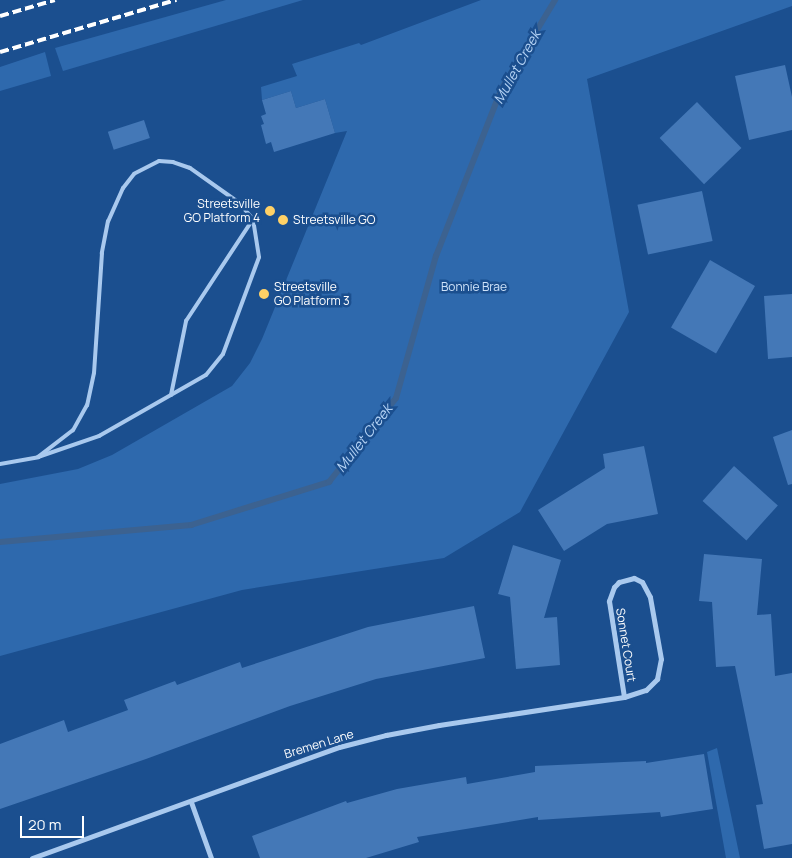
<!DOCTYPE html>
<html>
<head>
<meta charset="utf-8">
<style>
	body { margin:0 }
	#map { position:relative; width:792px; height:858px; overflow:hidden; background:#1b4f8f; font-family:Manrope,sans-serif }
	div>[style] { position:absolute }
	[style*='--x'] { left:calc(var(--x)*1px); top:calc(var(--y)*1px); width:calc(var(--w)*1px); rotate:calc(var(--a)*1deg) }
	.green>* { inset:0; background:#2e69ad }
	.stream>* { height:6px; margin:-3px; padding:0 3px; transform-origin:3px; border-radius:3px; background:#3c6290 }
	.building>* { inset:0; background:#4478b7; transform-origin:0 0 }
	.service>* { height:4px; margin:-2px; padding:0 2px; transform-origin:2px; border-radius:2px; background:#a9c9ee }
	.minor>* { height:5px; margin:-2.5px; padding:0 2.5px; transform-origin:2.5px; border-radius:2.5px; background:#a9c9ee }
	.rail>* { height:4px; margin-top:-2px; transform-origin:0; background:repeating-linear-gradient(90deg,#fff 0 9px,transparent 0 13px) }
	.dots>* { width:14px; height:14px; translate:-50% -50%; box-sizing:border-box; border:2px solid #1b4f8f; border-radius:50% }
	span { translate:-50% -50%; white-space:nowrap; text-align:center; line-height:1.15; -webkit-text-stroke:5px #1b4f8f; paint-order:stroke }
	.poi-label { font-size:12px; color:#fff }
	.right { translate:-100% -50%; text-align:right }
	.left { translate:0 -50%; text-align:left }
	.park-label { font-size:12px; color:#cfe3fa }
	.street-label { font-size:12px; color:#fff }
	.water-label { font-size:14px; color:#b5d3f5; font-style:italic }
	.scale { position:absolute; left:20px; top:816px; width:64px; height:22px; box-sizing:border-box; border:2px solid #fff; border-top:0; padding-left:6px; font-size:15px; line-height:18px; white-space:nowrap; color:#fff; -webkit-text-stroke:4px #1b4f8f; paint-order:stroke }
</style>
</head>
<body>
<div id="map">
	<div class="green">
		<div style="clip-path:polygon(226px 0,303px 0,63px 71px,55px 48px)"></div>
		<div style="clip-path:polygon(481px 0,792px 0,792px 6px,587px 79px,629px 312px,520px 512px,444px 558px,242px 590px,0 656px,0 484px,78px 469px,112px 455px,232px 386px,250px 363px,262px 339px,347px 131px,335px 133px,325px 99px,296px 108px,291px 91px,262px 100px,261px 87px,297px 76px,292px 64px,359px 43px,361px 45px)"></div>
		<div style="clip-path:polygon(45px 52px,51px 76px,0 91px,0 67px)"></div>
		<div style="clip-path:polygon(717px 748px,740px 858px,726px 858px,707px 752px)"></div>
	</div>
	<div class="stream">
		<div style="--x:0;--y:542;--w:192;--a:-5.1"></div>
		<div style="--x:191;--y:525;--w:145;--a:-17.3"></div>
		<div style="--x:329;--y:482;--w:107;--a:-51.4"></div>
		<div style="--x:396;--y:398;--w:148;--a:-74.3"></div>
		<div style="--x:436;--y:256;--w:180;--a:-68.6"></div>
		<div style="--x:502;--y:88;--w:103;--a:-58.9"></div>
	</div>
	<div class="building">
		<div style="clip-path:polygon(785px 65px,792px 97px,792px 130px,749px 140px,735px 76px)"></div>
		<div style="clip-path:polygon(291px 91px,296px 108px,325px 99px,335px 133px,274px 152px,271px 142px,266px 144px,261px 125px,264px 124px,261px 116px,266px 114px,262px 100px)"></div>
		<div style="left:697px;top:102px;width:64px;height:52px;rotate:46deg"></div>
		<div style="left:144px;top:120px;width:19px;height:38px;rotate:72deg"></div>
		<div style="left:702px;top:191px;width:51px;height:66px;rotate:78deg"></div>
		<div style="left:710px;top:260px;width:52px;height:78px;rotate:30deg"></div>
		<div style="clip-path:polygon(792px 294px,792px 357px,768px 359px,764px 296px)"></div>
		<div style="clip-path:polygon(792px 430px,792px 484px,788px 485px,773px 437px)"></div>
		<div style="clip-path:polygon(644px 446px,658px 514px,607px 524px,564px 551px,538px 510px,605px 468px,603px 454px)"></div>
		<div style="left:734px;top:466px;width:59px;height:47px;rotate:42deg"></div>
		<div style="clip-path:polygon(513px 545px,561px 560px,544px 618px,557px 617px,560px 665px,516px 669px,510px 597px,498px 594px)"></div>
		<div style="clip-path:polygon(704px 554px,762px 559px,757px 615px,771px 614px,775px 676px,792px 673px,792px 844px,764px 849px,756px 805px,763px 804px,735px 666px,716px 667px,712px 602px,699px 601px)"></div>
		<div style="clip-path:polygon(474px 606px,485px 658px,376px 679px,290px 706px,146px 759px,0 809px,0 744px,64px 720px,68px 732px,128px 710px,124px 700px,175px 681px,177px 685px,240px 662px,242px 668px,368px 627px)"></div>
		<div style="clip-path:polygon(704px 754px,713px 809px,661px 817px,660px 812px,538px 820px,538px 817px,417px 837px,419px 842px,366px 858px,260px 858px,252px 836px,346px 801px,347px 803px,397px 789px,466px 777px,467px 784px,535px 772px,535px 766px,646px 761px,646px 763px)"></div>
	</div>
	<div class="service">
		<div style="--x:171;--y:395;--w:76;--a:-78.5"></div>
		<div style="--x:186;--y:321;--w:122;--a:-56.7"></div>
		<div style="--x:0;--y:464;--w:39;--a:-10"></div>
		<div style="--x:38;--y:457;--w:65;--a:-19"></div>
		<div style="--x:99;--y:436;--w:123;--a:-29.7"></div>
		<div style="--x:206;--y:375;--w:27;--a:-51"></div>
		<div style="--x:223;--y:354;--w:103;--a:-69.6"></div>
		<div style="--x:259;--y:257;--w:38;--a:-99"></div>
		<div style="--x:253;--y:219;--w:23;--a:-131"></div>
		<div style="--x:238;--y:202;--w:59;--a:-144.7"></div>
		<div style="--x:190;--y:168;--w:18;--a:-161"></div>
		<div style="--x:173;--y:162;--w:14;--a:-176"></div>
		<div style="--x:159;--y:161;--w:28;--a:153"></div>
		<div style="--x:134;--y:174;--w:18;--a:128"></div>
		<div style="--x:123;--y:188;--w:36;--a:114"></div>
		<div style="--x:108;--y:221;--w:33;--a:101"></div>
		<div style="--x:102;--y:253;--w:120;--a:93.8"></div>
		<div style="--x:94;--y:373;--w:33;--a:102"></div>
		<div style="--x:87;--y:405;--w:29;--a:119"></div>
		<div style="--x:73;--y:430;--w:44;--a:142.4"></div>
	</div>
	<div class="minor">
		<div style="--x:191;--y:802;--w:59;--a:70.3"></div>
		<div style="--x:32;--y:858;--w:326;--a:-19.9"></div>
		<div style="--x:339;--y:747;--w:49;--a:-14.3"></div>
		<div style="--x:386;--y:735;--w:54;--a:-10.7"></div>
		<div style="--x:439;--y:725;--w:187;--a:-8.6"></div>
		<div style="--x:624;--y:697;--w:23;--a:-18"></div>
		<div style="--x:646;--y:690;--w:16;--a:-45"></div>
		<div style="--x:657;--y:679;--w:20;--a:-79"></div>
		<div style="--x:661;--y:659;--w:63;--a:-100.1"></div>
		<div style="--x:650;--y:597;--w:17;--a:-118"></div>
		<div style="--x:642;--y:582;--w:9;--a:-153"></div>
		<div style="--x:634;--y:578;--w:16;--a:165"></div>
		<div style="--x:619;--y:582;--w:7;--a:135"></div>
		<div style="--x:614;--y:587;--w:15;--a:110"></div>
		<div style="--x:609;--y:601;--w:97;--a:81.1"></div>
	</div>
	<div class="rail">
		<div style="--x:0;--y:16;--w:57;--a:-16.2"></div>
		<div style="--x:0;--y:52;--w:184;--a:-16.5"></div>
	</div>
	<div class="dots">
		<div style="left:270px;top:211px;background:#ffd166"></div>
		<div style="left:283px;top:220px;background:#ffd166"></div>
		<div style="left:264px;top:294px;background:#ffd166"></div>
	</div>
	<div class="poi-label">
		<span class="right" style="left:260px;top:211px">Streetsville<br>GO Platform 4</span>
		<span class="left" style="left:293px;top:220px">Streetsville GO</span>
		<span class="left" style="left:274px;top:294px">Streetsville<br>GO Platform 3</span>
	</div>
	<div class="park-label">
		<span style="left:474px;top:287px">Bonnie Brae</span>
	</div>
	<div class="street-label">
		<span style="left:626px;top:645px;rotate:81deg">Sonnet Court</span>
		<span style="left:319px;top:744px;rotate:-17deg">Bremen Lane</span>
	</div>
	<div class="water-label">
		<span style="left:517px;top:67px;rotate:-61deg">Mullet Creek</span>
		<span style="left:364px;top:438px;rotate:-52deg">Mullet Creek</span>
	</div>
	<div class="scale">20 m</div>
</div>
</body>
</html>
